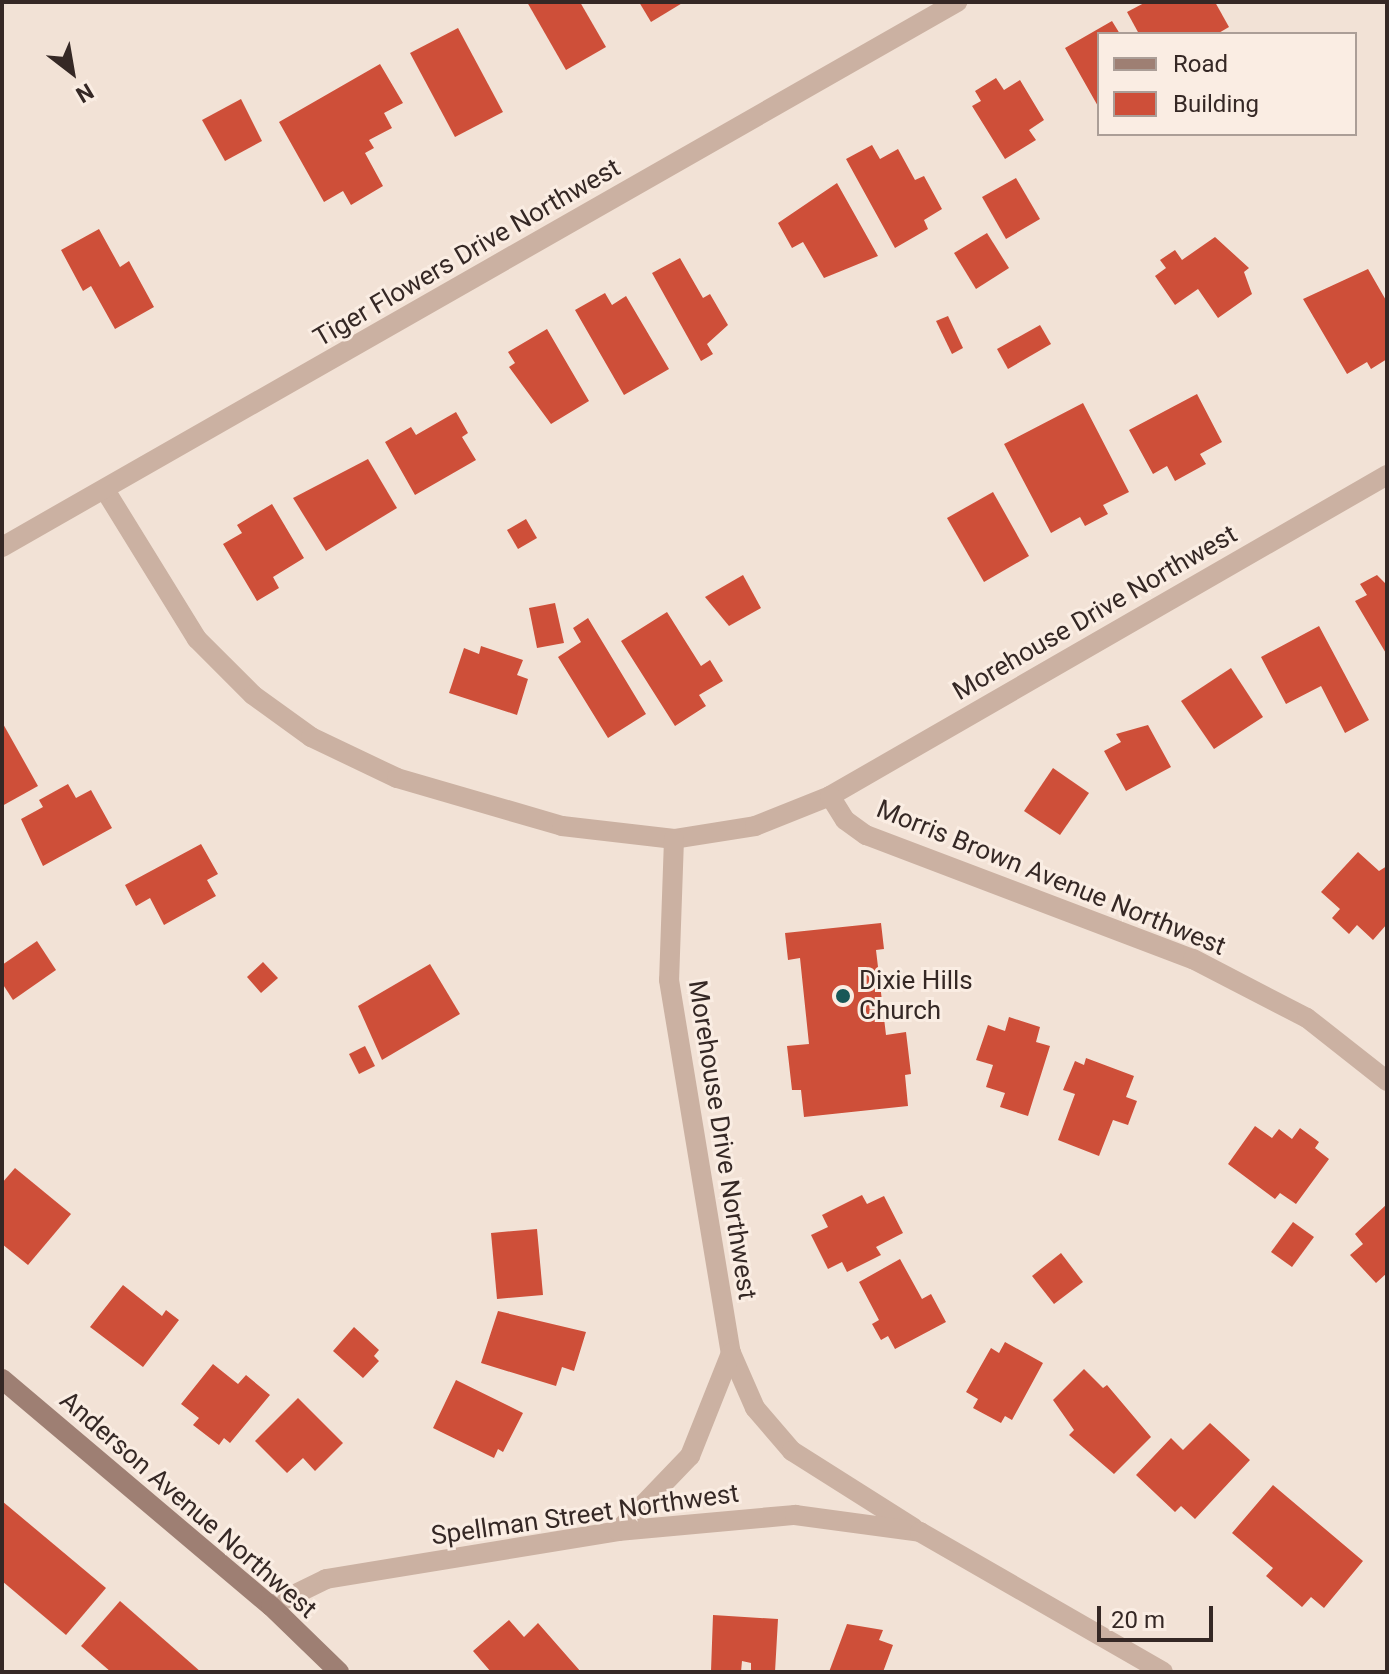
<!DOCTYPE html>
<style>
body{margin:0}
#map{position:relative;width:1389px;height:1674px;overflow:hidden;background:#f2e2d6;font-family:Roboto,sans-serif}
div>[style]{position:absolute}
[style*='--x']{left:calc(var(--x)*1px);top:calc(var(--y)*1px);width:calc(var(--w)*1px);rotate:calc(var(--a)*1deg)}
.building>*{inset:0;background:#ce4f39}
.street>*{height:20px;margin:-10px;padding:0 10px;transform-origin:10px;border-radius:10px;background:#cbb1a2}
.secondary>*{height:20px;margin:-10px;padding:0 10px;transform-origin:10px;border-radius:10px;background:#9e7f73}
.dots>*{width:22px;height:22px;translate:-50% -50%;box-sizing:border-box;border:4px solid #faede3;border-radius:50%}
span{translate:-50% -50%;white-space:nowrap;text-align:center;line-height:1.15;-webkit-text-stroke:6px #faede3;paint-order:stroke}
.street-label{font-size:26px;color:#352825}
.poi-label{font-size:26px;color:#352825}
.left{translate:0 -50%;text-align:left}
.frame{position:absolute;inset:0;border:4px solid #352825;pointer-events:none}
.legend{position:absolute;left:1097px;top:32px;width:260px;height:104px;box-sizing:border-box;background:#faede3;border:2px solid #ab9e97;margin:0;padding:10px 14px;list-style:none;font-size:24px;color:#352825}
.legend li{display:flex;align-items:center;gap:16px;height:40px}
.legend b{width:40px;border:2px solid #ab9e97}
.north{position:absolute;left:32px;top:32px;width:80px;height:80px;-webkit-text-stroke:6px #faede3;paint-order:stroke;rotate:149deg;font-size:22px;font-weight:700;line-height:32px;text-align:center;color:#352825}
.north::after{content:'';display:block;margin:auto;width:28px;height:36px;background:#352825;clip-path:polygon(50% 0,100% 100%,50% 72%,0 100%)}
.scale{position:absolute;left:1097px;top:1606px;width:116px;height:36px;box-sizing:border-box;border:4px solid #352825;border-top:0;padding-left:10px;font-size:24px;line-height:28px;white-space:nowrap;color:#352825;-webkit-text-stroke:6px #faede3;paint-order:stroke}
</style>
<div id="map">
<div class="building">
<div style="clip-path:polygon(527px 2px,580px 2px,606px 47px,566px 70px)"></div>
<div style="clip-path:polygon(639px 2px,684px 2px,651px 22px)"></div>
<div style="clip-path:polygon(1146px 2px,1215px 2px,1229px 27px,1217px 34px,1139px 34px,1127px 12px)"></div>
<div style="clip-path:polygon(1112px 21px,1120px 34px,1099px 34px,1099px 108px,1065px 48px)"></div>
<div style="clip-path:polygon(458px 28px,503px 112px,455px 137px,410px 53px)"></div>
<div style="clip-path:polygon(380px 64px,403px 103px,384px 113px,392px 128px,369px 140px,374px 148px,365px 153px,383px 186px,351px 205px,343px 191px,324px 202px,279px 122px)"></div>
<div style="clip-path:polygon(996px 78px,1004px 90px,1020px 80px,1044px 120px,1029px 130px,1036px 140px,1005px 159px,972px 106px,981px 101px,975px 91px)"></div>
<div style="clip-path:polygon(241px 99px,262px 141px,225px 161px,202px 120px)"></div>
<div style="clip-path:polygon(872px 145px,880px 159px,898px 149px,915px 180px,924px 176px,942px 209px,924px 220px,928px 229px,895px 248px,846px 159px)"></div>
<div style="clip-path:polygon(1016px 178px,1040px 219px,1006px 239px,982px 197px)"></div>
<div style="clip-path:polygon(837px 183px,878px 256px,824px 278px,803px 242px,792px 248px,778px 223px)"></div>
<div style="clip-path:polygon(99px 229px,120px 267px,129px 261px,154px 307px,115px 329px,91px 286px,83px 291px,61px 250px)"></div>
<div style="clip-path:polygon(987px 233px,1009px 268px,976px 289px,954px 253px)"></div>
<div style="clip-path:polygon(1215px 237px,1249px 268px,1244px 272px,1252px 294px,1218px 318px,1198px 289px,1175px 305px,1155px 276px,1166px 268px,1160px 260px,1175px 250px,1182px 260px)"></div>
<div style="clip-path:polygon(680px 258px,703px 298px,710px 294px,728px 325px,707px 344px,713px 354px,701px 361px,652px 273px)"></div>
<div style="clip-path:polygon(1368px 269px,1387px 302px,1387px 359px,1371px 369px,1367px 362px,1347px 374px,1303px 299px)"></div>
<div style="clip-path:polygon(605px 293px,612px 305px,626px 296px,669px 369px,624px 395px,575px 310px)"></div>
<div style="clip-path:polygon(948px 316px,963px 348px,952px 354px,936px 321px)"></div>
<div style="clip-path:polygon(1040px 325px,1051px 344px,1008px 369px,997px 349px)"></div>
<div style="clip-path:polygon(547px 329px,589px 401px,551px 424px,509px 367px,515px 363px,508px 352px)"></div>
<div style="clip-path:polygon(1197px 394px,1222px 442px,1200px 454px,1206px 464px,1175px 481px,1167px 466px,1153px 474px,1129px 430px)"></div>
<div style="clip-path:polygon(1083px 403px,1129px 492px,1103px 505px,1108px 514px,1085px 526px,1080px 517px,1051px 533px,1004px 444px)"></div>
<div style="clip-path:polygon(456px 412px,468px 433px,462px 437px,476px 460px,415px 495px,385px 442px,411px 427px,416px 435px)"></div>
<div style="clip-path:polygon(368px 459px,397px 508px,326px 551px,293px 498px)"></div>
<div style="clip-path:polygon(993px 492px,1029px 556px,984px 582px,947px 518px)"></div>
<div style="clip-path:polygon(272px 504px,304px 558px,273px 577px,279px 588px,257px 601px,223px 544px,242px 533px,237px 525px)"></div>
<div style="clip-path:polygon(526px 519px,537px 538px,518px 549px,507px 530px)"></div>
<div style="clip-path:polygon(743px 575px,761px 608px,729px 626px,705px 597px)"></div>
<div style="clip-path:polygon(1377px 575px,1387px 585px,1387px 655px,1355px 601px,1367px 595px,1360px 584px)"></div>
<div style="clip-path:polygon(555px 603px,564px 643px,537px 648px,529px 608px)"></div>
<div style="clip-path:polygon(667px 612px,701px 666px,710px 660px,723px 681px,699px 695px,706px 706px,675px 726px,621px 641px)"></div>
<div style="clip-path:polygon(588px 618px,646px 714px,608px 738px,558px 657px,581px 642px,573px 628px)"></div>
<div style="clip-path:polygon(1319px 626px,1369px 720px,1345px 733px,1321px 686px,1286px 704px,1261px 657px)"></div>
<div style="clip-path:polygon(481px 646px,523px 660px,517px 675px,528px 679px,517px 715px,449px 693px,464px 648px,479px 654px)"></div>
<div style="clip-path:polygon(1231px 668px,1263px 717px,1214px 749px,1181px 701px)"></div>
<div style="clip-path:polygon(2px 722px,38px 786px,2px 806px)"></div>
<div style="clip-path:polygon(1148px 725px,1171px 767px,1126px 791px,1104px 751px,1121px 742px,1116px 734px)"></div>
<div style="clip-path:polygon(1053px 768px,1089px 793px,1060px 835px,1024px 811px)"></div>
<div style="clip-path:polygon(68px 784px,76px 798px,91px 790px,112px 828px,43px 866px,21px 819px,43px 807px,39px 800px)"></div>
<div style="clip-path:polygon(201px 844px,218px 874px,207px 880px,216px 896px,164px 925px,150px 898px,136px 906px,125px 885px)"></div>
<div style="clip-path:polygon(1358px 852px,1379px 871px,1387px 866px,1387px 924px,1373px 940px,1357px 925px,1349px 934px,1332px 918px,1340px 909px,1321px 892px)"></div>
<div style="clip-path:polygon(881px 923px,884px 949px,876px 950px,886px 1035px,906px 1032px,911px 1074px,905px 1075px,908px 1106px,804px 1117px,801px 1090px,792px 1090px,787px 1046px,809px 1044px,800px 958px,788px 960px,785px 933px)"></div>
<div style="clip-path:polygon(37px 941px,56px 970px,13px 1000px,2px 983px,2px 965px)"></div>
<div style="clip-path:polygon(263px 962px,278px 978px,261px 993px,247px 977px)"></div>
<div style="clip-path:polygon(430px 964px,460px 1014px,382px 1060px,358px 1006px)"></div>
<div style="clip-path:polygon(1009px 1017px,1040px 1027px,1036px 1042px,1050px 1046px,1028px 1116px,1000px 1107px,1005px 1093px,986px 1087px,993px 1065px,976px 1060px,988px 1025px,1005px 1031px)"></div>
<div style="clip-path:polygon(365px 1046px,375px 1066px,359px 1074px,349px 1054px)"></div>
<div style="clip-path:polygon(1086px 1058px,1134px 1076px,1126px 1097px,1137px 1101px,1128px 1125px,1113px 1120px,1099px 1156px,1058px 1140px,1075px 1094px,1063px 1090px,1075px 1061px,1084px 1065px)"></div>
<div style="clip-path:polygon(1255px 1126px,1272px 1138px,1279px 1129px,1292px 1139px,1300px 1128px,1319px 1142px,1315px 1148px,1329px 1159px,1296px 1204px,1280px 1193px,1275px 1199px,1228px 1164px)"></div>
<div style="clip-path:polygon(15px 1168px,71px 1214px,28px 1265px,2px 1244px,2px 1183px)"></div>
<div style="clip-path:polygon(862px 1195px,867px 1204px,884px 1196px,903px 1233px,876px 1247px,881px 1255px,847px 1272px,842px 1262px,828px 1269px,811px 1235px,828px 1227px,822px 1215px)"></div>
<div style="clip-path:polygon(1387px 1204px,1387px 1273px,1376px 1283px,1350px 1255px,1363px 1244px,1355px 1234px)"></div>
<div style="clip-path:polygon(1293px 1222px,1314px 1237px,1292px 1267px,1271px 1252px)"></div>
<div style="clip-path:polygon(537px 1229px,543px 1295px,497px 1299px,491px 1233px)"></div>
<div style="clip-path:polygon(1061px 1253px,1083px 1282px,1054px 1304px,1032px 1276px)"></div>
<div style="clip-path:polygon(900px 1259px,922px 1299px,931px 1294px,946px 1322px,895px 1349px,888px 1336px,881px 1340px,872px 1324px,879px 1320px,859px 1282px)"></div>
<div style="clip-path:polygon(123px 1285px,162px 1316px,166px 1310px,179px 1320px,143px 1367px,90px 1327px)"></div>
<div style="clip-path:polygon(498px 1311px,586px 1332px,574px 1371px,562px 1367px,556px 1386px,481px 1363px)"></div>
<div style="clip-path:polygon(354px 1327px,379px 1350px,374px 1356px,379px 1361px,363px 1378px,333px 1351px)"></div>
<div style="clip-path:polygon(1005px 1342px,1043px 1363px,1012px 1420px,1005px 1416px,1001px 1423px,973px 1408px,978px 1399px,966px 1392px,991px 1348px,999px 1353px)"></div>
<div style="clip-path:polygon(213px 1364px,238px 1384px,246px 1375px,270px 1395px,230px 1443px,224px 1438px,219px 1445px,193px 1425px,199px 1418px,181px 1404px)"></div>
<div style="clip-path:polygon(1084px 1369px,1103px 1388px,1107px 1385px,1151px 1437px,1114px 1474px,1069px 1435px,1074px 1430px,1053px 1400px)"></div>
<div style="clip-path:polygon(456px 1380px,523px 1413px,503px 1452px,498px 1449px,494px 1458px,433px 1428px)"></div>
<div style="clip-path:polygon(298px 1398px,343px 1443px,315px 1471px,303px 1458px,287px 1473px,255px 1441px)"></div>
<div style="clip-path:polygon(1210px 1423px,1250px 1460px,1195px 1519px,1181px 1506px,1175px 1512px,1136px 1475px,1171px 1438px,1183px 1450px)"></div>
<div style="clip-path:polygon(1273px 1485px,1363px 1561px,1324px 1608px,1311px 1597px,1302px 1607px,1266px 1576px,1273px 1568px,1232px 1533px)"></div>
<div style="clip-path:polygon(2px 1501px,106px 1588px,66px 1635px,2px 1581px)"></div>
<div style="clip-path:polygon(120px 1601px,201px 1672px,111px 1672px,81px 1646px)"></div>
<div style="clip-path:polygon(713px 1615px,778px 1619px,775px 1672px,751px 1671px,751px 1663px,742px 1661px,741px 1672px,711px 1671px)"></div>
<div style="clip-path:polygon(509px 1620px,524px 1637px,538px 1623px,581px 1672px,491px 1672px,473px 1651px)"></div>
<div style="clip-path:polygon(847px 1624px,883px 1630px,879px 1640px,893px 1645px,883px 1672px,829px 1672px)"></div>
</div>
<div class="street">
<div style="--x:105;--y:490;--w:175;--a:58.3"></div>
<div style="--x:197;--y:639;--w:79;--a:45"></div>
<div style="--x:253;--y:695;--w:72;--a:35.9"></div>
<div style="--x:311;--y:737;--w:95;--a:25.5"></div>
<div style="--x:397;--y:778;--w:172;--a:16.2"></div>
<div style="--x:562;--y:826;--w:113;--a:6.6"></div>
<div style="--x:674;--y:839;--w:82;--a:-9.1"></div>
<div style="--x:755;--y:826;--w:81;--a:-21.8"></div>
<div style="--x:830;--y:796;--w:643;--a:-29.95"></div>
<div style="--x:2;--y:547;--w:1100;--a:-29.71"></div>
<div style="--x:830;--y:796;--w:28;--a:58"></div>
<div style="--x:845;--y:820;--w:26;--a:36"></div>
<div style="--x:866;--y:835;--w:350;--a:20.8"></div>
<div style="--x:1193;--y:959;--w:128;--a:27.4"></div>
<div style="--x:1307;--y:1018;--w:102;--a:38.2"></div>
<div style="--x:674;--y:839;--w:141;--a:92"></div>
<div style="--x:669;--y:980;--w:378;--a:80.6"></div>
<div style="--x:731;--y:1353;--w:60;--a:66.4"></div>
<div style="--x:755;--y:1408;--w:57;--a:49.3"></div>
<div style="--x:792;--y:1451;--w:144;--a:32.3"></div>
<div style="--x:618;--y:1531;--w:104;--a:-46.2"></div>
<div style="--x:690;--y:1456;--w:111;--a:-68.3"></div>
<div style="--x:271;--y:1606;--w:61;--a:-26.1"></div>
<div style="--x:326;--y:1579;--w:296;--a:-9.3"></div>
<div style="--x:618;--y:1531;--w:178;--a:-5.2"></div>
<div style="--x:795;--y:1515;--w:126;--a:7.7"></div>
<div style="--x:920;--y:1532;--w:280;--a:29.9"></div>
</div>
<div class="secondary">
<div style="--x:2;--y:1379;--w:352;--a:40.2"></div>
<div style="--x:271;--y:1606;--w:95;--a:44.1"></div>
</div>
<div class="dots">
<div style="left:843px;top:996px;background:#185857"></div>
</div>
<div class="street-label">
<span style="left:467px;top:253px;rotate:-30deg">Tiger Flowers Drive Northwest</span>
<span style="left:1095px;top:613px;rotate:-30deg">Morehouse Drive Northwest</span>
<span style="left:1051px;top:878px;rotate:22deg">Morris Brown Avenue Northwest</span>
<span style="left:722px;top:1140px;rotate:81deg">Morehouse Drive Northwest</span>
<span style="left:188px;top:1505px;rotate:41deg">Anderson Avenue Northwest</span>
<span style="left:585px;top:1515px;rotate:-8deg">Spellman Street Northwest</span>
</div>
<div class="poi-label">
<span class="left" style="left:859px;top:996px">Dixie Hills<br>Church</span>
</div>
<div class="frame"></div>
<ul class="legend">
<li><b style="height:10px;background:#9e7f73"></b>Road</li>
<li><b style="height:22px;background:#ce4f39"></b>Building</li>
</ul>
<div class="north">N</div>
<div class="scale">20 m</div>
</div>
